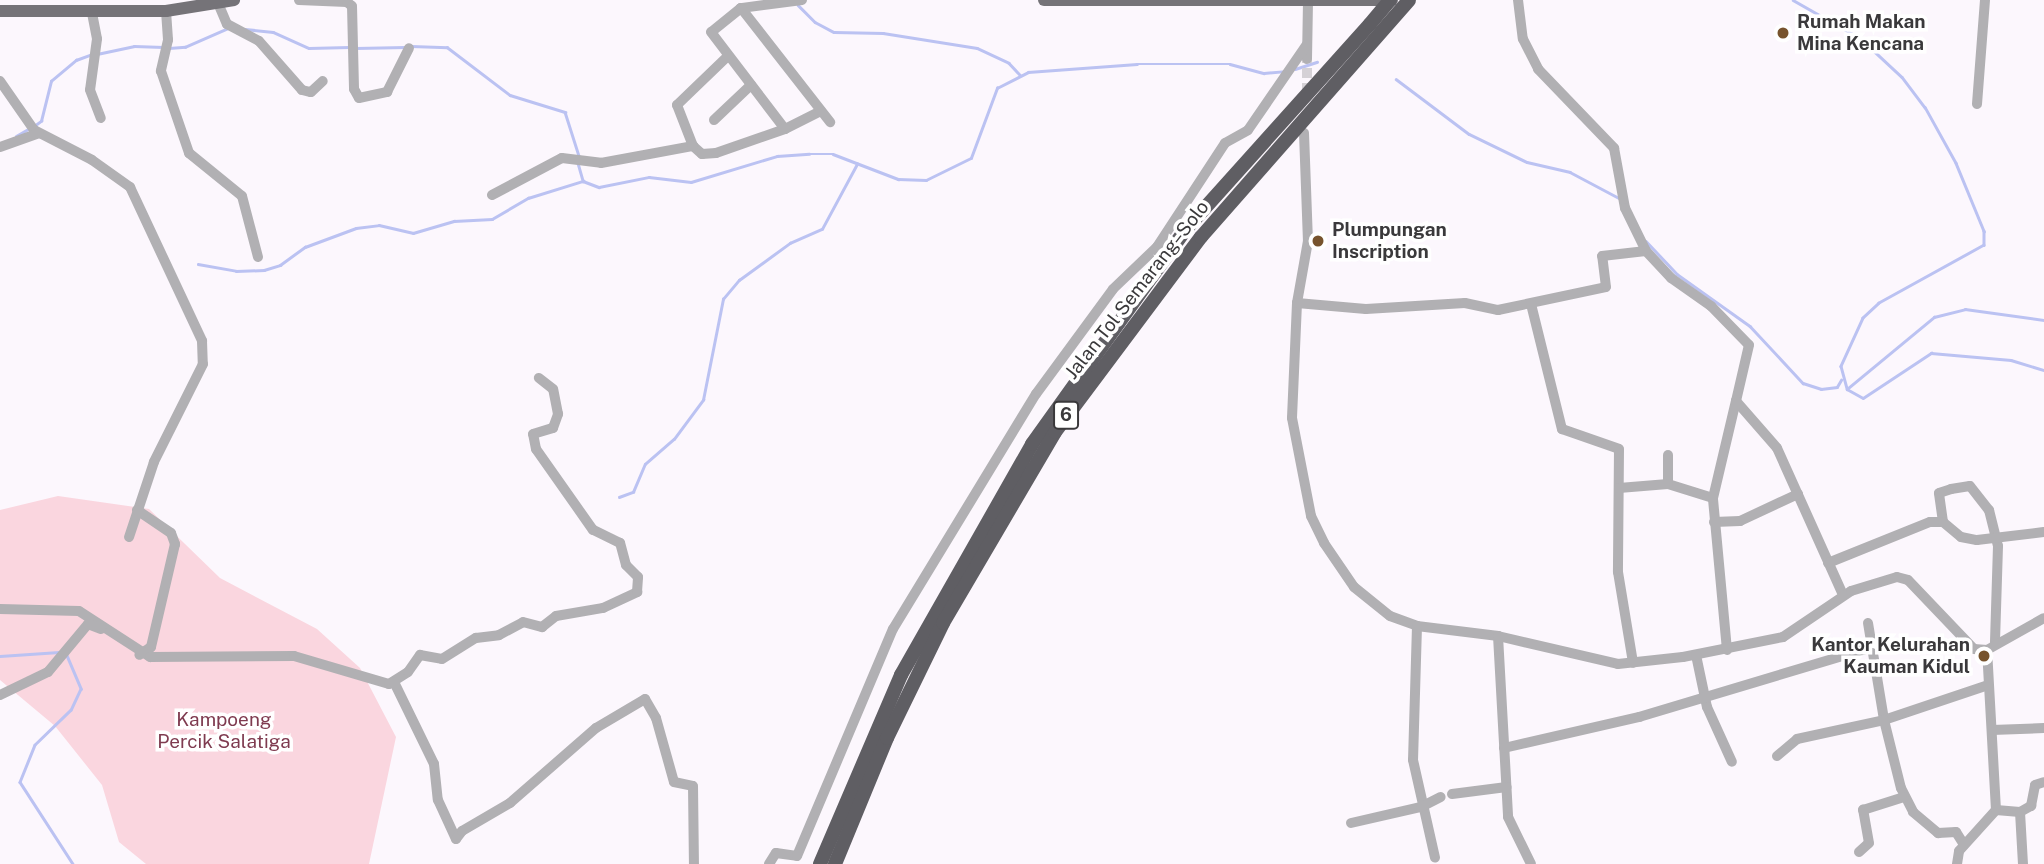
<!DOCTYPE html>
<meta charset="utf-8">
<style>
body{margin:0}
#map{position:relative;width:2044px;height:864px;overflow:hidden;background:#fcf7fd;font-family:"Public Sans",sans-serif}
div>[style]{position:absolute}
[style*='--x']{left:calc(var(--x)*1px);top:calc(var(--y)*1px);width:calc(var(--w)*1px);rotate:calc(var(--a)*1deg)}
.green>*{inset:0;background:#fad6df}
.stream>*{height:2.5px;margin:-1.25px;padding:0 1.25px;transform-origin:1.25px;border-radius:1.25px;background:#bbc2f2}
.minor-tunnel>*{height:10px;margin-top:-5px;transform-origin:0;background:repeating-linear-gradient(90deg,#d5d1d6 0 10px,transparent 0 15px)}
.minor>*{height:10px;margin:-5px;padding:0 5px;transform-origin:5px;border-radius:5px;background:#b1b0b3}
.major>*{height:12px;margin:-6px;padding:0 6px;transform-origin:6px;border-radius:6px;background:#757378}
.highway>*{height:14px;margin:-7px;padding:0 7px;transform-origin:7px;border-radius:7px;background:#5f5e63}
.highway-bridge>*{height:14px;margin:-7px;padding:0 7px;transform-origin:7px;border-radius:7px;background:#5f5e63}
.dots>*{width:19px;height:19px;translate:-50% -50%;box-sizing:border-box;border:4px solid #fff;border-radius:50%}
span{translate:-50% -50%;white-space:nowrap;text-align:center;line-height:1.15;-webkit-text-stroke:7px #fff;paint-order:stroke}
.shield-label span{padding:2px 5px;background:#fff;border:2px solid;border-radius:5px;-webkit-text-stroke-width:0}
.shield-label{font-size:18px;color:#3a393b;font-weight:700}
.poi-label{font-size:19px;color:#3a393b;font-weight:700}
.left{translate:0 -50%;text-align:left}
.right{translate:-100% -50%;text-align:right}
.street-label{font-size:19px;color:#3a393b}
.park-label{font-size:19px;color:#7f3b50}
</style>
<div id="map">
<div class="green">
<div style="clip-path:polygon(58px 496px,149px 509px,220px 578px,317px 629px,360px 668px,396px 737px,369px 864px,146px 864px,119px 842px,102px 785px,55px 726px,0 680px,0 510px)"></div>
</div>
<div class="stream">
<div style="--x:1793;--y:0;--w:77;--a:29.6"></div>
<div style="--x:1860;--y:38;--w:57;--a:42.9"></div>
<div style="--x:1902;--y:77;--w:38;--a:53"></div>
<div style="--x:1925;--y:107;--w:64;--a:61"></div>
<div style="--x:1956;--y:163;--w:74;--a:67.6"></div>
<div style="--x:1984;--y:231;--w:14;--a:90"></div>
<div style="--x:1984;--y:245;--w:120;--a:151.1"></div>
<div style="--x:1879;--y:303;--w:22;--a:137"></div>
<div style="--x:1863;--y:318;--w:53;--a:114.6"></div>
<div style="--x:1841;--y:366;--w:24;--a:75"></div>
<div style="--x:1847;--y:389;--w:18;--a:29"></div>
<div style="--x:1863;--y:398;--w:82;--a:-33.5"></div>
<div style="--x:1931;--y:353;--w:80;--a:5"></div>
<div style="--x:2011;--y:360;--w:34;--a:17"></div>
<div style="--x:798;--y:5;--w:24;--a:45"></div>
<div style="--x:815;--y:22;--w:21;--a:28"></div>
<div style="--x:834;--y:32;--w:49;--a:1.2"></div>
<div style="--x:883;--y:33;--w:95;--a:9.1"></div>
<div style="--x:977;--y:48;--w:35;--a:25"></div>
<div style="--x:1009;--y:63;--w:16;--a:47"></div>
<div style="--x:245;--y:29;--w:28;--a:6"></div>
<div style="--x:273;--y:32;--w:39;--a:24"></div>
<div style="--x:309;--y:48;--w:40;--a:-1.4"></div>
<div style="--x:411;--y:46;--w:36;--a:2"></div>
<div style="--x:447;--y:47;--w:79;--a:37.3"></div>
<div style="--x:510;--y:95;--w:58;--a:17.2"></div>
<div style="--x:565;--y:112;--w:46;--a:72.3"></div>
<div style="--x:169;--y:48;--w:16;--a:-4"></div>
<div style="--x:185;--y:47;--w:47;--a:-23.8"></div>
<div style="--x:356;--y:48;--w:49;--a:-1.2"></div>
<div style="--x:97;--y:54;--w:38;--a:-12"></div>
<div style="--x:134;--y:46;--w:29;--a:2"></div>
<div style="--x:1295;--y:69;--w:23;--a:-18"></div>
<div style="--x:1396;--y:79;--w:91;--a:37"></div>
<div style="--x:1469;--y:134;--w:64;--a:25.8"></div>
<div style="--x:1527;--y:162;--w:44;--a:13.1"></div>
<div style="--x:1570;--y:172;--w:55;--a:28"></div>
<div style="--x:34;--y:126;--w:9;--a:-36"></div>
<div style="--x:41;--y:121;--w:41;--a:-76"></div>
<div style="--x:51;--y:81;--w:33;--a:-40"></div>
<div style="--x:76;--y:60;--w:15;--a:-20"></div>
<div style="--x:16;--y:136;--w:14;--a:-30"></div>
<div style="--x:578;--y:163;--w:19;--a:74"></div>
<div style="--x:583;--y:181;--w:17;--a:21"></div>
<div style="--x:599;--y:187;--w:51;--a:-11.3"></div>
<div style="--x:649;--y:177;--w:42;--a:6.8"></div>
<div style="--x:691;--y:182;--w:90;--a:-16.8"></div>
<div style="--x:777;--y:156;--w:32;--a:-4"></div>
<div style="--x:809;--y:154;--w:24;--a:0"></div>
<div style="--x:833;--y:154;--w:70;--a:21"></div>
<div style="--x:898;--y:179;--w:28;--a:2"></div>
<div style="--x:926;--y:180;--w:50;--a:-26.1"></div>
<div style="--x:971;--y:158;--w:75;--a:-69.6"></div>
<div style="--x:997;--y:88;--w:35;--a:-27"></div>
<div style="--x:1028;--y:72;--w:109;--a:-4.2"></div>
<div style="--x:1137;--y:64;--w:93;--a:0"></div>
<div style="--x:1230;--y:64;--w:35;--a:15"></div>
<div style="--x:1264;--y:73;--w:21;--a:-5"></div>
<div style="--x:1646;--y:241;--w:45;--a:46.8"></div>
<div style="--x:1677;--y:274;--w:90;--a:35.5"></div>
<div style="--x:1750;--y:326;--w:78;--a:47.1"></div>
<div style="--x:1803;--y:383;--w:19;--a:18"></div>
<div style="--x:1821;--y:389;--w:16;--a:-7"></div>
<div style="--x:1837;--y:387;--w:8;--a:-60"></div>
<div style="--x:198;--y:264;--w:39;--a:10"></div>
<div style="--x:236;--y:271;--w:28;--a:-2"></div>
<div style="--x:264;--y:270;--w:17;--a:-17"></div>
<div style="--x:280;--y:265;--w:31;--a:-36"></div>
<div style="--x:305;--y:247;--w:54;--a:-20.4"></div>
<div style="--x:356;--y:228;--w:23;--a:-7"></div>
<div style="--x:379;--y:225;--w:35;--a:13"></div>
<div style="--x:413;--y:233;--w:43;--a:-16.3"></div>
<div style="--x:454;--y:221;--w:38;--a:-3"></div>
<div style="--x:492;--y:219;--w:42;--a:-30.3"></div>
<div style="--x:528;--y:198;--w:58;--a:-17.2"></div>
<div style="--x:1847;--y:389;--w:113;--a:-39.6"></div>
<div style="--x:1934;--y:317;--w:32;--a:-14"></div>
<div style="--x:1965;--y:309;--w:80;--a:7.9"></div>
<div style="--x:619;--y:497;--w:15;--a:-20"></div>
<div style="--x:633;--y:492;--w:30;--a:-67"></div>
<div style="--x:645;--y:464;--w:38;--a:-41"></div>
<div style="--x:674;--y:439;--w:49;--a:-53.4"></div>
<div style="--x:703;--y:400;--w:103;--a:-78.8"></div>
<div style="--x:723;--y:299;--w:25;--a:-50"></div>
<div style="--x:739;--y:280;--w:63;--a:-36"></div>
<div style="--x:790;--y:243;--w:35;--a:-24"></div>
<div style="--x:822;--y:229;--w:74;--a:-61.7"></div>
<div style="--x:66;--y:653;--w:39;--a:67"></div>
<div style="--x:81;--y:689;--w:23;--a:115"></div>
<div style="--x:71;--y:710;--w:50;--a:135.8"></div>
<div style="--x:35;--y:745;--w:40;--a:112"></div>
<div style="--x:20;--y:782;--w:98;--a:57.1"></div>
<div style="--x:0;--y:656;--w:59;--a:-3.9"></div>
</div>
<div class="minor-tunnel">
<div style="--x:1307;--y:93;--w:34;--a:-90"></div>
</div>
<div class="minor">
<div style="--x:299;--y:0;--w:48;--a:2.4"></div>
<div style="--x:347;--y:2;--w:6;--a:39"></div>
<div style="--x:352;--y:6;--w:83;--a:88.6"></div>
<div style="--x:354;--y:89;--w:10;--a:61"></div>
<div style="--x:359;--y:98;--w:29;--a:-12"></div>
<div style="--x:387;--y:92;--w:49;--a:-63.4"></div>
<div style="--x:802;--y:0;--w:62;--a:172.5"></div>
<div style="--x:741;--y:8;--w:38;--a:141"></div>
<div style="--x:711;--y:32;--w:122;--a:52.7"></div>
<div style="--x:785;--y:129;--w:40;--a:-26.6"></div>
<div style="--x:1518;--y:0;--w:39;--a:83"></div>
<div style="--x:1523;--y:39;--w:34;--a:63"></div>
<div style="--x:1538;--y:69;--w:110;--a:46.1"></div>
<div style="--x:1614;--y:148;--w:61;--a:79.6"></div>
<div style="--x:1625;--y:208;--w:48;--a:64"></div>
<div style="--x:1646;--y:251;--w:37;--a:47"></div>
<div style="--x:1671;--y:278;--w:49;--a:35"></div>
<div style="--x:1711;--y:306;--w:54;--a:45.7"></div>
<div style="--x:1749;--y:345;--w:57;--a:103.1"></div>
<div style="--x:1736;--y:401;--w:62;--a:48.9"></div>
<div style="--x:1777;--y:448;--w:161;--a:65.8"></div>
<div style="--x:218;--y:3;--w:23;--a:67"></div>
<div style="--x:227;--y:24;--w:36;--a:28"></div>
<div style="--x:259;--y:41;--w:65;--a:48.7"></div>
<div style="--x:302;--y:90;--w:9;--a:13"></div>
<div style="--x:311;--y:92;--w:16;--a:-43"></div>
<div style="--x:741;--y:8;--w:145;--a:52"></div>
<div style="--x:166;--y:11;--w:29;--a:86"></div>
<div style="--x:168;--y:40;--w:32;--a:103"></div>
<div style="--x:161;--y:71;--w:87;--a:71.1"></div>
<div style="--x:189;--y:153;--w:68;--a:39.1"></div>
<div style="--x:242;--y:196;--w:63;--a:75.3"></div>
<div style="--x:92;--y:13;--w:26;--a:79"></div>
<div style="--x:97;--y:39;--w:51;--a:97.8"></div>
<div style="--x:90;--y:90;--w:30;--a:69"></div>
<div style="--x:1307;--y:59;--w:56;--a:-89"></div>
<div style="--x:0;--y:81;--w:60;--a:55.2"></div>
<div style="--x:34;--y:130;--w:65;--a:27.3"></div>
<div style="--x:92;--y:160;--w:47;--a:35.4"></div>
<div style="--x:130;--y:187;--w:170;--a:64.9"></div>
<div style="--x:202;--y:341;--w:23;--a:88"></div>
<div style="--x:203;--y:364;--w:110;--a:116.6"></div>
<div style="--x:154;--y:462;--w:79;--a:108.4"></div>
<div style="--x:1977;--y:104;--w:104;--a:-85.6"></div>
<div style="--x:714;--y:120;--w:51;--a:-43.4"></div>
<div style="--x:1304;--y:133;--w:108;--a:87.9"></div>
<div style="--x:1308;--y:241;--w:63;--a:100.1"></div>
<div style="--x:1297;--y:303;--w:115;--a:92.5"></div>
<div style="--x:1292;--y:418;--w:100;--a:79"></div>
<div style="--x:1311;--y:516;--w:30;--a:64"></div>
<div style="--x:1324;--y:543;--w:53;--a:55.7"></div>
<div style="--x:1354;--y:587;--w:46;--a:38.9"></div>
<div style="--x:1390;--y:616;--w:29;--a:20"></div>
<div style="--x:1417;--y:626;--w:82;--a:7"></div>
<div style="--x:1498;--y:636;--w:181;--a:86.8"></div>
<div style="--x:1508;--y:817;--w:52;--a:63.9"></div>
<div style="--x:693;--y:146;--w:12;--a:42"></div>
<div style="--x:702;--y:154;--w:14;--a:-4"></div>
<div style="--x:716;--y:153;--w:73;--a:-19.2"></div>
<div style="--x:0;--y:147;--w:41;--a:-19.7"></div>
<div style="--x:492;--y:195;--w:79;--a:-27.9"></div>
<div style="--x:562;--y:158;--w:39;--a:7"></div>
<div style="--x:601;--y:163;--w:94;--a:-10.5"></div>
<div style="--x:693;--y:146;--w:44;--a:-111.3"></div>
<div style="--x:677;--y:105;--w:71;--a:-43.9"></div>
<div style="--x:1297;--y:303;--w:69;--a:5"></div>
<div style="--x:1366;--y:309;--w:99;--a:-3.5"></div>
<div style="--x:1465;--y:303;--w:34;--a:12"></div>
<div style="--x:1498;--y:310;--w:110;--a:-12"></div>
<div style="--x:1606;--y:287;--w:31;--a:-97"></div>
<div style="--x:1602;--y:256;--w:44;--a:-6.5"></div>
<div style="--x:1531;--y:304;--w:129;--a:76.1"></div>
<div style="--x:1562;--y:429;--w:60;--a:19.3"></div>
<div style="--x:1619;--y:449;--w:123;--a:90.5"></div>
<div style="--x:1618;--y:572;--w:92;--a:80.6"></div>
<div style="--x:1668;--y:455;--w:29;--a:90"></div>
<div style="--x:1668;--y:484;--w:47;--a:17.3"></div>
<div style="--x:1619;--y:488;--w:49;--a:-4.7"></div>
<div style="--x:137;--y:510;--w:41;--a:34.1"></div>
<div style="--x:171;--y:533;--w:12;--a:70"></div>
<div style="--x:175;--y:544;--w:106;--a:103.1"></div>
<div style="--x:151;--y:647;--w:14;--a:146"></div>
<div style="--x:1714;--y:522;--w:26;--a:-2"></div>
<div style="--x:1740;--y:521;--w:64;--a:-25"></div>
<div style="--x:1943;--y:522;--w:29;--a:-98"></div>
<div style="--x:1939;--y:493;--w:13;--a:-18"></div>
<div style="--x:1951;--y:489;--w:19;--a:-9"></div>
<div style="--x:1970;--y:486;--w:31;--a:52"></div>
<div style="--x:1989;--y:510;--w:37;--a:76"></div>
<div style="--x:1998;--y:546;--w:98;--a:91.8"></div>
<div style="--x:1828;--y:563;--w:110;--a:-21.9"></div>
<div style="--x:1930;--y:522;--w:13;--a:0"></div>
<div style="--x:1943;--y:522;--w:23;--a:40"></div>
<div style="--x:1961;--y:537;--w:16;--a:11"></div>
<div style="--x:1977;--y:540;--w:67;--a:-6.8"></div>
<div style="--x:0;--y:609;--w:79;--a:1.5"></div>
<div style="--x:79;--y:611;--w:85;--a:32.9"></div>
<div style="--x:150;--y:657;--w:144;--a:-0.4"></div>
<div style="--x:294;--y:656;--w:99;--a:16.4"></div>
<div style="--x:389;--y:684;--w:22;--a:-32"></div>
<div style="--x:408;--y:672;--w:21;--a:-55"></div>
<div style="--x:420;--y:655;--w:22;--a:10"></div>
<div style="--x:442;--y:659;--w:40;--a:-32"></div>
<div style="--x:476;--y:638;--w:23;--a:-7"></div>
<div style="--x:499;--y:635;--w:27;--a:-28"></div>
<div style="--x:523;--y:622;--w:20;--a:15"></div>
<div style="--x:542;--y:627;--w:18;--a:-38"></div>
<div style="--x:556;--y:616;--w:48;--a:-9.7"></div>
<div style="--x:603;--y:608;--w:38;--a:-25"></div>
<div style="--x:637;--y:592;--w:15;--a:-86"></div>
<div style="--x:638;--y:577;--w:17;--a:-135"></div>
<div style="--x:626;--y:565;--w:23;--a:-105"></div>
<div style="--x:620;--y:543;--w:30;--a:-154"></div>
<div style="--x:593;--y:530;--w:99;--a:-125.1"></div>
<div style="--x:536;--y:449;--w:15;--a:-101"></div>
<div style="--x:533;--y:434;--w:21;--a:-17"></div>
<div style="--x:553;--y:428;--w:15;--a:-70"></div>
<div style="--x:558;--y:414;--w:25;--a:-101"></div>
<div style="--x:553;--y:389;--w:18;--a:-142"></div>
<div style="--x:1868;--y:623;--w:98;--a:80.6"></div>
<div style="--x:1884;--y:720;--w:110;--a:-18.6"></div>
<div style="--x:1417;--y:626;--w:134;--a:91.7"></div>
<div style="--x:1413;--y:760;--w:100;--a:77.3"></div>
<div style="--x:1498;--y:636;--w:123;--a:13.1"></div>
<div style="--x:1618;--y:664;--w:65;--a:-6.1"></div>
<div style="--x:1683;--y:657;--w:102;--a:-11.3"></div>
<div style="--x:1783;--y:637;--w:82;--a:-34.1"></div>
<div style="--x:1851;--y:591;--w:48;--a:-16.9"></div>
<div style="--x:1897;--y:577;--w:11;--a:15"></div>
<div style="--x:1908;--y:580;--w:95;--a:46.3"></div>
<div style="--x:1974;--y:649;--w:13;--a:4"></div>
<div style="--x:1727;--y:650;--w:153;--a:-95.3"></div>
<div style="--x:1713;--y:498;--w:100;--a:-76.7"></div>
<div style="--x:1696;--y:655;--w:53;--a:78.1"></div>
<div style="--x:1707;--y:707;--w:60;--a:65.6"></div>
<div style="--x:394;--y:682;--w:91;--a:64"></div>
<div style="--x:434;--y:764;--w:36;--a:84"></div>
<div style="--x:438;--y:800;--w:43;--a:65.2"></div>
<div style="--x:456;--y:839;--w:10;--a:-53"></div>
<div style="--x:462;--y:831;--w:56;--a:-30.3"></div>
<div style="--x:510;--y:803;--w:114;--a:-41.1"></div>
<div style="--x:596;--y:728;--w:57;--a:-30.6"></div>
<div style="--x:645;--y:699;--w:22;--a:60"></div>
<div style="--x:656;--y:718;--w:66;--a:74.3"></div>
<div style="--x:674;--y:782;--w:19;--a:12"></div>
<div style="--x:693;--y:786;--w:78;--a:89.3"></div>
<div style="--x:0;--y:695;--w:53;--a:-25.6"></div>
<div style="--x:48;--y:672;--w:62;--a:-50.2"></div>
<div style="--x:88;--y:624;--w:14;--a:21"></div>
<div style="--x:1992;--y:730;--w:52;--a:-2.2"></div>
<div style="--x:1504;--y:748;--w:139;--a:-12.9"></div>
<div style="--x:1639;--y:717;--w:243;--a:-16.7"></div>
<div style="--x:1777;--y:756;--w:26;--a:-40"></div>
<div style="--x:1797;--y:739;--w:89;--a:-12.3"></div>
<div style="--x:1884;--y:720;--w:70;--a:76"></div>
<div style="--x:1901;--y:788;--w:27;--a:63"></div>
<div style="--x:1913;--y:812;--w:33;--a:40"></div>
<div style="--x:1938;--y:833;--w:18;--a:-3"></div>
<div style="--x:1956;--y:832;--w:15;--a:58"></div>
<div style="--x:1452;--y:794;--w:55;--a:-7.3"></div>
<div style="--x:1996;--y:810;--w:24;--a:5"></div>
<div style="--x:2020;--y:812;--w:52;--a:86.7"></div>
<div style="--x:2020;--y:812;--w:13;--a:-29"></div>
<div style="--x:2031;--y:806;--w:21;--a:-79"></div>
<div style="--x:2035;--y:785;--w:9;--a:-18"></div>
<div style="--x:1351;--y:823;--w:72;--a:-12.9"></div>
<div style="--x:1421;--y:807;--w:22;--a:-27"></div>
<div style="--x:1859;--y:852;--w:13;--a:-42"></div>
<div style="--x:1869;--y:843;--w:34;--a:-100"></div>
<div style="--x:1863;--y:810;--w:43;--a:-17.6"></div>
<div style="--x:769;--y:864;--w:13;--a:-58"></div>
<div style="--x:776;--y:853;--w:21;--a:8"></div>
<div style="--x:797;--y:856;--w:246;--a:-67.1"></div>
<div style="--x:893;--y:629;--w:275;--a:-58.7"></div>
<div style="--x:1036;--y:394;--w:130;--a:-53.7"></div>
<div style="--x:1113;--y:289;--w:61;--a:-43.7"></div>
<div style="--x:1157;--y:247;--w:124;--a:-56.8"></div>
<div style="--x:1225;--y:143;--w:26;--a:-29"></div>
<div style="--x:1248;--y:130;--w:104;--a:-55.5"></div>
<div style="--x:1957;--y:864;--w:13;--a:-81"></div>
<div style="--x:1959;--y:851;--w:55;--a:-47.9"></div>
<div style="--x:1996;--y:810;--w:160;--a:-93.2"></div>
<div style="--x:1987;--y:650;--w:65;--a:-29.3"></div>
</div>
<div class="major">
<div style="--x:1044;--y:0;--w:348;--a:0"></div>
<div style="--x:0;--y:11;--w:166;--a:0"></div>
<div style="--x:166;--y:11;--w:69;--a:-9.2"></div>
</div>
<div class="highway">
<div style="--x:820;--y:864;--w:206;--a:-66.8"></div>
<div style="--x:901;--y:675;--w:266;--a:-60.4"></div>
<div style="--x:1032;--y:444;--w:264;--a:-54.4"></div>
<div style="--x:1186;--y:229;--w:275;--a:-48.1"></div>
<div style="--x:835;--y:864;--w:136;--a:-67.6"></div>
<div style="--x:887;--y:738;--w:128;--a:-64"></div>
<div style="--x:943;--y:623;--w:221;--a:-59.6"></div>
<div style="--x:1055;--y:432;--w:244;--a:-53.2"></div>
<div style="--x:1201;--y:237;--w:315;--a:-48.7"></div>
</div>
<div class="highway-bridge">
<div style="--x:1370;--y:24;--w:31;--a:-50"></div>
</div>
<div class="dots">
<div style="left:1783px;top:33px;background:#77532d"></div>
<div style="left:1318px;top:241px;background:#77532d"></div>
<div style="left:1984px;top:656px;background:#77532d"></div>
</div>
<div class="shield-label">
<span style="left:1066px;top:415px">6</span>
</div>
<div class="poi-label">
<span class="left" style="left:1797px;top:33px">Rumah Makan<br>Mina Kencana</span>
<span class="left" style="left:1332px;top:241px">Plumpungan<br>Inscription</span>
<span class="right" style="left:1970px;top:656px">Kantor Kelurahan<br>Kauman Kidul</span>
</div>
<div class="street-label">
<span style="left:1137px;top:290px;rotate:-52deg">Jalan Tol Semarang–Solo</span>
</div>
<div class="park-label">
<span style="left:224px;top:731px">Kampoeng<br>Percik Salatiga</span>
</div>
</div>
